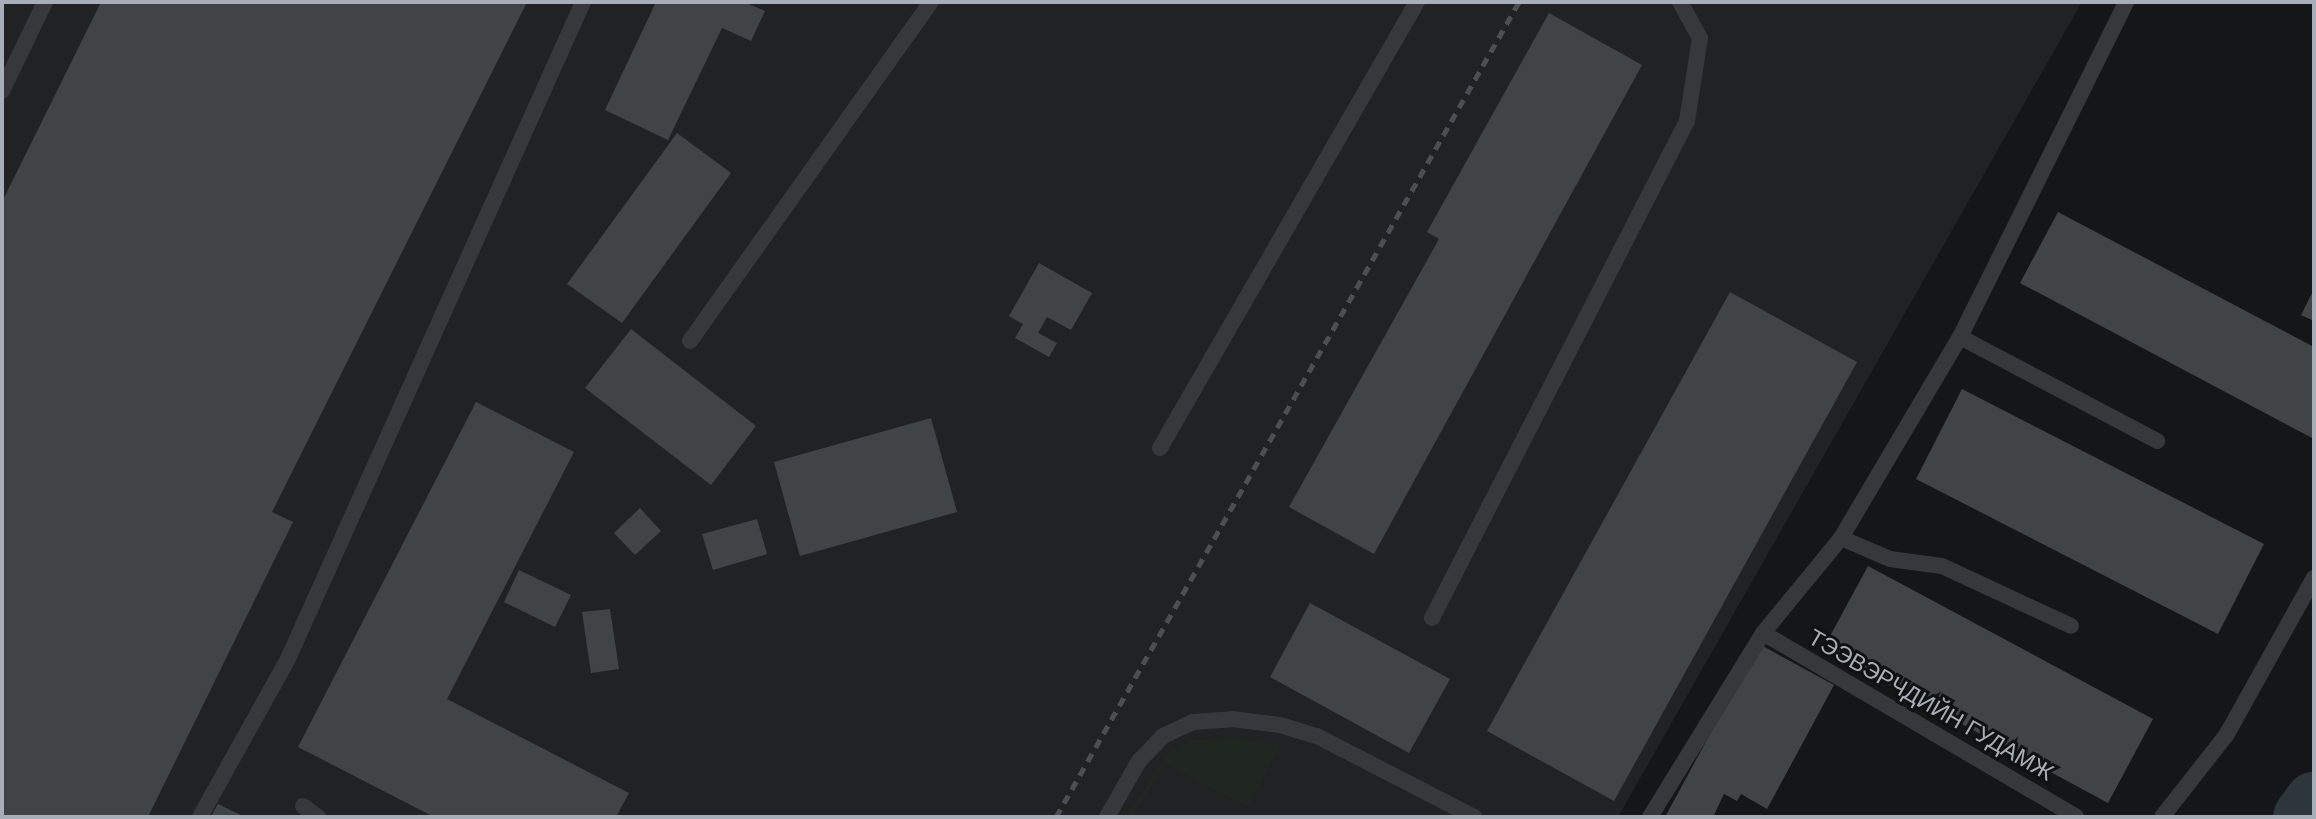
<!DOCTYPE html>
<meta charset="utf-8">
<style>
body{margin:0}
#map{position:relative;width:2316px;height:819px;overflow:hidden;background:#151617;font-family:Helvetica,sans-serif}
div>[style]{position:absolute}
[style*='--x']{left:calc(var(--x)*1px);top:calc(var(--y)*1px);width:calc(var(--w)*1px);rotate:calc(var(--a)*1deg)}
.built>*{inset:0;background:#212224}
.green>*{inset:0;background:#1f2720}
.river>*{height:61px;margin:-30.5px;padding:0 30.5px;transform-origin:30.5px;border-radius:30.5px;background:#2c363b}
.building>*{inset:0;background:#414447}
.service>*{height:16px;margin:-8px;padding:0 8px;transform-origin:8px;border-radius:8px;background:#36383c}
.rail>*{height:5px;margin-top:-2.5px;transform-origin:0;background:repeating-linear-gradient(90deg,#4b4e53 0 9px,transparent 0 16px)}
span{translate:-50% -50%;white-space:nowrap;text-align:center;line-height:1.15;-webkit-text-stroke:6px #101112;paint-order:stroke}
.street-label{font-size:23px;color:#a7aeb7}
.frame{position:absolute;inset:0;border:4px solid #a7aeb7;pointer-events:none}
</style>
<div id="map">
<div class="built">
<div style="clip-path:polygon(2px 2px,2082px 2px,1618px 817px,2px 817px)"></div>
</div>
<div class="green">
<div style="clip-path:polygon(1235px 738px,1280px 745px,1248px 807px,1165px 764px,1132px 817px,1126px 817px,1168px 753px,1192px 740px)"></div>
</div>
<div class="river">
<div style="--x:2303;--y:817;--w:19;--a:-54"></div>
</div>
<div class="building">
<div style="clip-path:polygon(101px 2px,527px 2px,272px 512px,293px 522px,148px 817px,2px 817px,2px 202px)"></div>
<div style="clip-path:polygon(656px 2px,744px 2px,765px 11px,751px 41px,722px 28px,668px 140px,605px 110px)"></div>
<div style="clip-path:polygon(1549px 13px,1642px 65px,1374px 554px,1289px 507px,1439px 239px,1427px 232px)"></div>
<div style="clip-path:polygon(677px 133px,731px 173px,622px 323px,567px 284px)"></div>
<div style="clip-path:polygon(2058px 212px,2314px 347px,2314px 439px,2020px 283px)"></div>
<div style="clip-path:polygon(1039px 263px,1092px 293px,1071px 330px,1047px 317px,1038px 333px,1057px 343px,1049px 357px,1015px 338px,1023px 324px,1009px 316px)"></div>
<div style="clip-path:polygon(2314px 289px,2314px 321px,2301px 315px)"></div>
<div style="clip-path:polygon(1730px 292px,1857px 362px,1614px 801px,1487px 731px)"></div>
<div style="clip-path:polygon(631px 329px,756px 426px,711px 485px,585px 388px)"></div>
<div style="clip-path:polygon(1962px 389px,2264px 544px,2218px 634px,1916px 479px)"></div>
<div style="clip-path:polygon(476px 402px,574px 452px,447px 699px,629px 793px,616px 817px,434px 817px,298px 747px)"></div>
<div style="clip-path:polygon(931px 418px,957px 512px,800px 556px,774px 462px)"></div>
<div style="clip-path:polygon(640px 508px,661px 531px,635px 555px,614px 533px)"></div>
<div style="clip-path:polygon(757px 519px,767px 554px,713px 570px,702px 534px)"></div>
<div style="clip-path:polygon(1868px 566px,2153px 719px,2108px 803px,1823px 649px)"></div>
<div style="clip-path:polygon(519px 570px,571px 595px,555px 627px,504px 602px)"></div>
<div style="clip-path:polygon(1310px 603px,1450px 679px,1409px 753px,1270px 677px)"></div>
<div style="clip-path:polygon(610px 609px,619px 669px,591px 673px,582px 612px)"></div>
<div style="clip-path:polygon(1759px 644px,1834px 685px,1767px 809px,1741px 794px,1737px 801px,1724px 794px,1714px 815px,1719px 817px,1665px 817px)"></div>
<div style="clip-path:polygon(218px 804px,245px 817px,211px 817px)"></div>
</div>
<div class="service">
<div style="--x:2;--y:91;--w:99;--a:-64.2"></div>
<div style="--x:1960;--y:337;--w:223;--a:27.8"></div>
<div style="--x:690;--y:341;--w:416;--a:-54.6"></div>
<div style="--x:1160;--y:448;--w:515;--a:-60.05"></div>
<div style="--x:1841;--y:538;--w:53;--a:23.2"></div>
<div style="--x:1890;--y:559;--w:52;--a:7.7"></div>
<div style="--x:1942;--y:566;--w:142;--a:24.9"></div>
<div style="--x:1432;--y:618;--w:559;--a:-62.84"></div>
<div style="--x:1687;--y:121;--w:84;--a:-81.1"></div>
<div style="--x:1700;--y:38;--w:41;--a:-119.1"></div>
<div style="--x:1763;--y:633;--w:363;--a:30.4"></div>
<div style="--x:303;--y:806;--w:19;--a:36"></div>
<div style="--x:200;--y:817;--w:179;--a:-60.9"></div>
<div style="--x:287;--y:661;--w:722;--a:-65.81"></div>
<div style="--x:1107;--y:817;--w:64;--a:-60.3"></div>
<div style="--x:1139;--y:761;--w:35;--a:-46"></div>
<div style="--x:1163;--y:736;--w:33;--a:-25"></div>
<div style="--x:1193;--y:722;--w:39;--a:-4"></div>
<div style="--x:1232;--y:719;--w:48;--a:7.1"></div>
<div style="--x:1280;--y:725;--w:39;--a:17"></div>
<div style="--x:1317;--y:736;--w:177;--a:27.3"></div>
<div style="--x:1650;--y:817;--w:216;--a:-58.4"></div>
<div style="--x:1763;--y:633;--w:123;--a:-50.6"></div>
<div style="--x:1841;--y:538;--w:234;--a:-59.4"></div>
<div style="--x:1960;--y:337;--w:374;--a:-63.6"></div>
<div style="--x:2162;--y:817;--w:105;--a:-51.9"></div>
<div style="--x:2227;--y:734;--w:179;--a:-60.9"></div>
</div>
<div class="rail">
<div style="--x:1056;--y:817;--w:937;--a:-60.4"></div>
</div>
<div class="street-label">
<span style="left:1931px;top:705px;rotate:30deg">ТЭЭВЭРЧДИЙН ГУДАМЖ</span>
</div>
<div class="frame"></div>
</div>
